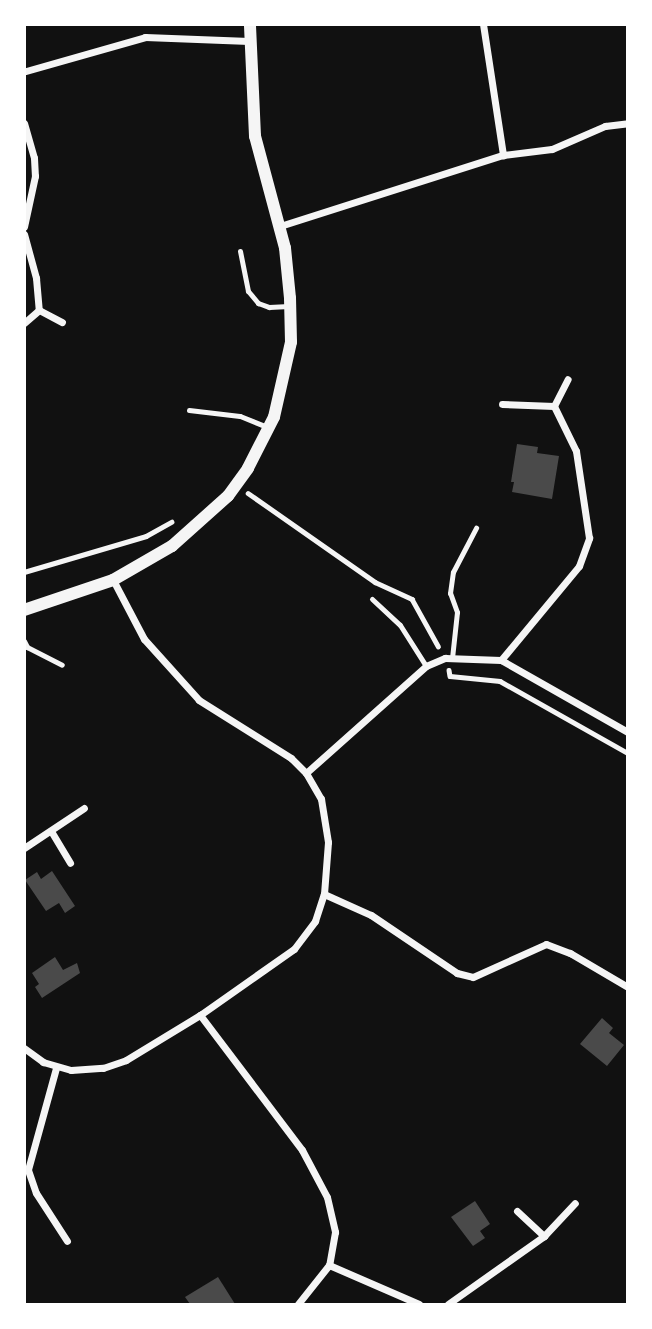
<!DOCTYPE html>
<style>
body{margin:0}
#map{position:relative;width:652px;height:1329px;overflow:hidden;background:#111;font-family:Montserrat,sans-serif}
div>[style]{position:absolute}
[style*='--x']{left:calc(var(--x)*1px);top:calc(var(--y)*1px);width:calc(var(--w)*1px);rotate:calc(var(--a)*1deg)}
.building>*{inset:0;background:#4a4a4a}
.path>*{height:4.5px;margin:-2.25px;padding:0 2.25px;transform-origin:2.25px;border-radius:2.25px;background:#f5f5f5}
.service>*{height:5px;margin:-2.5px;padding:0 2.5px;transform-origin:2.5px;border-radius:2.5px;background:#f5f5f5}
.minor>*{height:7px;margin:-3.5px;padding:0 3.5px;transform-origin:3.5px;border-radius:3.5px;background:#f5f5f5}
.tertiary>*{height:12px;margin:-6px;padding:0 6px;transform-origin:6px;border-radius:6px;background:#f5f5f5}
span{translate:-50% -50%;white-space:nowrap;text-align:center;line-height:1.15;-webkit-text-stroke:5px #fff;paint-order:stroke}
.frame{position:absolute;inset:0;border:26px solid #fff;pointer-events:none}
</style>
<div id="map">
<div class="building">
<div style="clip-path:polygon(517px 444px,538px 447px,537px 453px,559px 456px,552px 499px,512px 492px,514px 482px,511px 482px)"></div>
<div style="clip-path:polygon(52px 871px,75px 906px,65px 913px,59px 903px,46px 911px,25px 880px,37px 872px,41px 879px)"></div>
<div style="clip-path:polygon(55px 957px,63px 970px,77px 963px,80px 973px,42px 998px,35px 987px,39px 984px,32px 973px)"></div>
<div style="clip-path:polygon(602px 1018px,613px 1028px,609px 1033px,624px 1045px,607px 1066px,580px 1044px)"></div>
<div style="clip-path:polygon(475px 1201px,490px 1224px,480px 1231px,485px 1238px,473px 1246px,451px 1217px)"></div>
<div style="clip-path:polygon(218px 1277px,235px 1304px,190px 1304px,185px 1297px)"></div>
</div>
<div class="path">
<div style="--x:248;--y:493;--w:155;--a:35"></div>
<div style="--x:375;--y:582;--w:41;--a:24.7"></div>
<div style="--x:412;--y:599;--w:54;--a:61"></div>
<div style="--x:24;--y:572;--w:127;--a:-16.4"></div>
<div style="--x:146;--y:536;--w:29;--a:-29"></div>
<div style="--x:449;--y:670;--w:6;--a:81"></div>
<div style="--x:450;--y:676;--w:50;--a:5.7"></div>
<div style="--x:500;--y:681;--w:147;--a:29.4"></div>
</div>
<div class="service">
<div style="--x:240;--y:251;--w:41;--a:78.7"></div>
<div style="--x:248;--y:291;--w:16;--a:50"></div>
<div style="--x:258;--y:303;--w:12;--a:20"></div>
<div style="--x:269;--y:307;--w:20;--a:-3"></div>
<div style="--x:189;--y:410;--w:51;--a:6.7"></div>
<div style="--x:240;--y:416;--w:29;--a:22"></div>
<div style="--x:372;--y:599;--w:38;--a:43"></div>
<div style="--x:400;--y:625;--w:49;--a:57.6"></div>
<div style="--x:24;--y:641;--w:7;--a:63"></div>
<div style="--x:27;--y:647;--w:39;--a:27"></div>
<div style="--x:452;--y:658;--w:46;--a:-83.8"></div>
<div style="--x:457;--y:612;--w:20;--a:-110"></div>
<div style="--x:450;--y:593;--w:21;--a:-82"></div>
<div style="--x:453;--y:572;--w:50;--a:-62.4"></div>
</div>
<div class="minor">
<div style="--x:483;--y:24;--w:133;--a:81.3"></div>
<div style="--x:26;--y:71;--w:124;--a:-15.9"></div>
<div style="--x:145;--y:37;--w:104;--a:2.2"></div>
<div style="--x:24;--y:123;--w:36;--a:74"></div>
<div style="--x:34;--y:158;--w:18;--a:87"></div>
<div style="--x:35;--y:176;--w:52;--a:102.2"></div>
<div style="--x:280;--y:226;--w:234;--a:-17.7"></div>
<div style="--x:503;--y:155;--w:49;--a:-7"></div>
<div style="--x:552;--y:149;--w:58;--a:-23.5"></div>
<div style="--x:605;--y:126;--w:23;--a:-7"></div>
<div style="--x:24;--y:234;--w:46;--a:74.7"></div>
<div style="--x:36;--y:278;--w:32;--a:85"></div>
<div style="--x:39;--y:310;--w:20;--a:139"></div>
<div style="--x:39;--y:310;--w:26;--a:28"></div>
<div style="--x:554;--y:406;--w:30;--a:-63"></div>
<div style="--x:501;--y:660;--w:122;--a:-50.3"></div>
<div style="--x:579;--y:566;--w:30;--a:-70"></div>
<div style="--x:589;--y:538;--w:88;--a:-98.5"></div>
<div style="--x:576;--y:451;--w:50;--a:-116.1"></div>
<div style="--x:554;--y:406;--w:52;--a:-177.8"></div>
<div style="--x:306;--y:773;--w:161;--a:-41.7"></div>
<div style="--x:426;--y:666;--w:21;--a:-23"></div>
<div style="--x:445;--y:658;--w:56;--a:2"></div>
<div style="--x:501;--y:660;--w:146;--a:29.6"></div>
<div style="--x:51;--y:831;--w:37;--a:59"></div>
<div style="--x:24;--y:848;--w:72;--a:-33.7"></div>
<div style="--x:324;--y:894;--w:51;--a:24.1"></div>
<div style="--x:371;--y:915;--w:104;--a:34"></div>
<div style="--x:457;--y:973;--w:16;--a:14"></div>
<div style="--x:473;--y:977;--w:80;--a:-24.3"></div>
<div style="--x:546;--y:944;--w:26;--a:21"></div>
<div style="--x:570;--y:953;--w:67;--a:30.4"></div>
<div style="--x:200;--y:1015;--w:169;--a:52.9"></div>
<div style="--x:302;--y:1150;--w:53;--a:62"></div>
<div style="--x:327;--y:1197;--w:36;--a:77"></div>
<div style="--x:335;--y:1232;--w:34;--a:100"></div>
<div style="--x:329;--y:1265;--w:50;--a:128.5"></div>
<div style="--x:24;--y:1048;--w:24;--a:36"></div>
<div style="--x:43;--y:1062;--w:29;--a:16"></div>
<div style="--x:71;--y:1070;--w:32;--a:-4"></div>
<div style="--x:103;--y:1068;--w:24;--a:-19"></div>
<div style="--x:126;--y:1060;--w:87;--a:-31.3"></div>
<div style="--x:200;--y:1015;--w:115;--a:-35.1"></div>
<div style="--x:294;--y:949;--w:35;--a:-53"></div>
<div style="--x:315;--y:921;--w:28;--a:-72"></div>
<div style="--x:324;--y:894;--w:52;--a:-85.6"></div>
<div style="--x:328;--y:842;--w:44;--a:-99.2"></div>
<div style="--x:321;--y:799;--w:30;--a:-120"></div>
<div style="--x:306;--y:773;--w:21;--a:-135"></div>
<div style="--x:291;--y:758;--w:109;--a:-147.8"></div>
<div style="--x:199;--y:700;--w:82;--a:-132"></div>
<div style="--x:144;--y:639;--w:67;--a:-117.7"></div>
<div style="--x:56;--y:1068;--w:106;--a:105.4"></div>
<div style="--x:28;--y:1170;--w:24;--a:71"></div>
<div style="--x:36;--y:1193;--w:57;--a:57.1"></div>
<div style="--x:517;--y:1211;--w:37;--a:43"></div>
<div style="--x:329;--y:1265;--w:98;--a:23.4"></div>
<div style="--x:448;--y:1304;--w:118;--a:-35.3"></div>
<div style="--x:544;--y:1236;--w:45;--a:-46.8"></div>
</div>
<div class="tertiary">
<div style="--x:24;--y:610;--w:94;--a:-18.6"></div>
<div style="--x:113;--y:580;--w:68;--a:-30"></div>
<div style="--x:172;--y:546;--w:75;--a:-41.8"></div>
<div style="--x:228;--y:496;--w:34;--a:-54"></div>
<div style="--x:248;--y:468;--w:57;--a:-63"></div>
<div style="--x:274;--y:417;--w:77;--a:-77.2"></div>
<div style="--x:291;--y:342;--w:44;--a:-91.3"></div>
<div style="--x:290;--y:298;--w:50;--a:-95.7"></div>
<div style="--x:285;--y:248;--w:116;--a:-105"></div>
<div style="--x:255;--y:136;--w:112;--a:-92.6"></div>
</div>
<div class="frame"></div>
</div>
